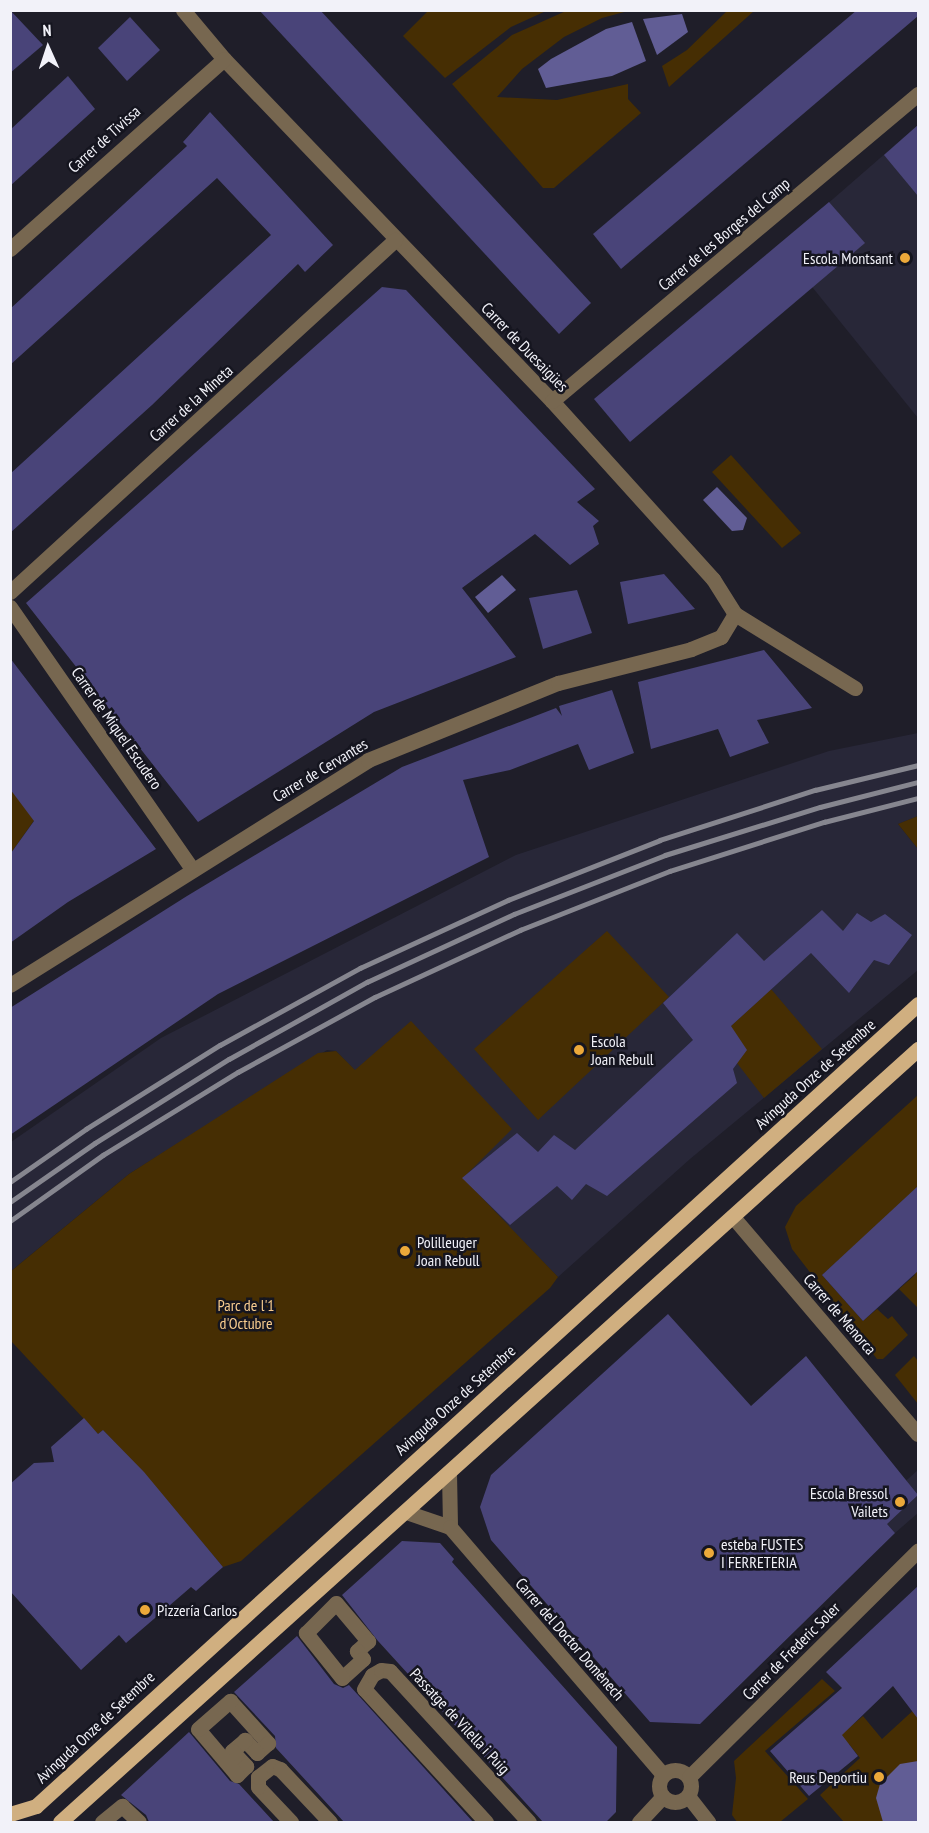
<!DOCTYPE html>
<meta charset="utf-8">
<style>
body{margin:0}
#map{position:relative;width:929px;height:1833px;overflow:hidden;background:#1f1e29;font-family:"PT Sans Narrow",sans-serif}
div>[style]{position:absolute}
[style*='--x']{left:calc(var(--x)*1px);top:calc(var(--y)*1px);width:calc(var(--w)*1px);rotate:calc(var(--a)*1deg)}
.built>*{inset:0;background:#282738}
.green>*{inset:0;background:#462e03}
.water>*{inset:0;background:#615d95}
.building>*{inset:0;background:#494479}
.minor>*{height:15px;margin:-7.5px;padding:0 7.5px;transform-origin:7.5px;border-radius:7.5px;background:#776750}
.minor>.ring{margin:-7.5px;padding:0;box-sizing:content-box;background:none;border:15px solid #776750;border-radius:50%}
.major>*{height:15px;margin:-7.5px;padding:0 7.5px;transform-origin:7.5px;border-radius:7.5px;background:#d0af80}
.rail>*{height:4.5px;margin:-2.25px;padding:0 2.25px;transform-origin:2.25px;border-radius:2.25px;background:#86868f}
.dots>*{width:16px;height:16px;translate:-50% -50%;box-sizing:border-box;border:3px solid #15151f;border-radius:50%}
span{translate:-50% -50%;white-space:nowrap;text-align:center;line-height:1.15;-webkit-text-stroke:5px #15151f;paint-order:stroke}
.street-label{font-size:16px;color:#f2f2f9}
.poi-label{font-size:16px;color:#f2f2f9}
.right{translate:-100% -50%;text-align:right}
.left{translate:0 -50%;text-align:left}
.park-label{font-size:16px;color:#f8cc8e}
.frame{position:absolute;inset:0;border:12px solid #f2f2f9;pointer-events:none}
.north{position:absolute;left:18px;top:18px;width:60px;height:60px;-webkit-text-stroke:4px #15151f;paint-order:stroke;rotate:357deg;font-size:16px;font-weight:700;line-height:24px;text-align:center;color:#f2f2f9}
.north::after{content:'';display:block;margin:auto;width:21px;height:27px;background:#f2f2f9;clip-path:polygon(50% 0,100% 100%,50% 72%,0 100%)}
</style>
<div id="map">
<div class="built">
<div style="clip-path:polygon(918px 125px,918px 418px,779px 246px)"></div>
<div style="clip-path:polygon(918px 733px,918px 816px,898px 824px,918px 849px,918px 970px,690px 1159px,558px 1277px,336px 1051px,327px 1050px,129px 1174px,11px 1271px,11px 1142px,161px 1038px,516px 855px,829px 751px)"></div>
<div style="clip-path:polygon(918px 1470px,918px 1513px,895px 1533px,873px 1510px)"></div>
</div>
<div class="green">
<div style="clip-path:polygon(429px 10px,546px 10px,546px 11px,511px 27px,445px 78px,403px 36px)"></div>
<div style="clip-path:polygon(566px 11px,628px 11px,602px 18px,564px 37px,522px 69px,497px 97px,557px 100px,628px 84px,628px 99px,641px 113px,554px 188px,543px 188px,452px 84px,512px 35px)"></div>
<div style="clip-path:polygon(727px 11px,754px 11px,669px 87px,662px 66px,687px 50px)"></div>
<div style="clip-path:polygon(731px 455px,801px 533px,782px 548px,712px 472px)"></div>
<div style="clip-path:polygon(10px 789px,35px 819px,11px 853px,11px 864px)"></div>
<div style="clip-path:polygon(918px 816px,918px 849px,898px 824px)"></div>
<div style="clip-path:polygon(607px 931px,669px 997px,538px 1120px,474px 1049px)"></div>
<div style="clip-path:polygon(771px 989px,822px 1049px,764px 1098px,737px 1063px,731px 1026px)"></div>
<div style="clip-path:polygon(411px 1021px,512px 1129px,463px 1178px,558px 1277px,550px 1288px,241px 1561px,223px 1567px,143px 1472px,103px 1430px,98px 1434px,11px 1341px,10px 1272px,129px 1174px,318px 1053px,336px 1051px,355px 1070px)"></div>
<div style="clip-path:polygon(918px 1095px,918px 1186px,887px 1216px,918px 1249px,918px 1308px,899px 1289px,915px 1275px,873px 1229px,822px 1275px,863px 1321px,877px 1309px,888px 1319px,892px 1316px,908px 1335px,883px 1359px,877px 1359px,792px 1249px,785px 1227px,796px 1206px)"></div>
<div style="clip-path:polygon(914px 1356px,918px 1361px,918px 1404px,895px 1375px)"></div>
<div style="clip-path:polygon(822px 1679px,835px 1691px,765px 1751px,808px 1799px,780px 1822px,737px 1822px,732px 1815px,736px 1778px,734px 1761px)"></div>
<div style="clip-path:polygon(918px 1706px,918px 1822px,844px 1822px,820px 1795px,860px 1758px,849px 1744px,839px 1751px,831px 1743px,863px 1716px,882px 1739px)"></div>
</div>
<div class="water">
<div style="clip-path:polygon(682px 14px,688px 32px,657px 55px,643px 19px)"></div>
<div style="clip-path:polygon(632px 22px,646px 61px,612px 76px,546px 88px,538px 69px,551px 59px,606px 29px)"></div>
<div style="clip-path:polygon(717px 487px,747px 518px,743px 530px,732px 531px,703px 500px)"></div>
<div style="clip-path:polygon(502px 575px,516px 590px,488px 613px,475px 597px)"></div>
<div style="clip-path:polygon(918px 1761px,918px 1822px,883px 1822px,876px 1798px,880px 1784px,900px 1764px)"></div>
</div>
<div class="building">
<div style="clip-path:polygon(10px 10px,43px 45px,10px 73px)"></div>
<div style="clip-path:polygon(259px 10px,320px 10px,591px 303px,559px 334px)"></div>
<div style="clip-path:polygon(857px 10px,918px 10px,918px 16px,621px 269px,593px 234px)"></div>
<div style="clip-path:polygon(130px 17px,160px 50px,127px 81px,98px 48px)"></div>
<div style="clip-path:polygon(68px 76px,95px 109px,10px 186px,10px 130px)"></div>
<div style="clip-path:polygon(210px 112px,333px 245px,305px 272px,298px 264px,152px 405px,10px 533px,10px 474px,271px 235px,217px 178px,10px 365px,10px 309px,187px 146px,183px 142px)"></div>
<div style="clip-path:polygon(918px 125px,918px 196px,884px 155px)"></div>
<div style="clip-path:polygon(829px 202px,865px 243px,630px 442px,594px 399px)"></div>
<div style="clip-path:polygon(382px 287px,406px 290px,595px 489px,577px 502px,599px 521px,593px 526px,599px 544px,570px 565px,535px 534px,462px 588px,516px 657px,374px 712px,198px 822px,26px 603px)"></div>
<div style="clip-path:polygon(664px 574px,695px 609px,628px 624px,620px 582px)"></div>
<div style="clip-path:polygon(577px 590px,592px 633px,543px 649px,529px 598px)"></div>
<div style="clip-path:polygon(764px 650px,812px 708px,757px 720px,769px 743px,730px 757px,718px 729px,651px 749px,638px 682px)"></div>
<div style="clip-path:polygon(10px 658px,156px 849px,68px 902px,10px 943px,11px 853px,34px 821px,10px 789px)"></div>
<div style="clip-path:polygon(612px 690px,634px 753px,589px 770px,578px 744px,510px 770px,463px 780px,489px 857px,218px 994px,10px 1135px,10px 1008px,187px 896px,402px 767px,556px 708px,562px 716px,559px 706px)"></div>
<div style="clip-path:polygon(822px 910px,843px 931px,857px 913px,871px 922px,885px 914px,912px 935px,889px 965px,874px 960px,849px 993px,811px 953px,731px 1026px,747px 1050px,733px 1069px,737px 1083px,607px 1196px,586px 1184px,572px 1200px,557px 1186px,510px 1225px,462px 1178px,517px 1133px,538px 1152px,554px 1135px,575px 1150px,693px 1040px,663px 1003px,737px 933px,764px 961px)"></div>
<div style="clip-path:polygon(918px 1186px,918px 1271px,863px 1321px,822px 1275px)"></div>
<div style="clip-path:polygon(668px 1314px,751px 1406px,806px 1356px,918px 1495px,887px 1524px,895px 1533px,700px 1724px,650px 1722px,491px 1540px,480px 1507px,491px 1475px)"></div>
<div style="clip-path:polygon(84px 1418px,98px 1434px,103px 1430px,144px 1472px,223px 1567px,196px 1591px,191px 1587px,126px 1643px,119px 1635px,81px 1670px,10px 1591px,10px 1484px,34px 1463px,54px 1462px,51px 1447px)"></div>
<div style="clip-path:polygon(402px 1541px,440px 1543px,454px 1559px,452px 1562px,617px 1747px,616px 1812px,606px 1822px,543px 1822px,378px 1641px,342px 1595px)"></div>
<div style="clip-path:polygon(918px 1586px,918px 1719px,893px 1686px,842px 1735px,858px 1756px,809px 1796px,770px 1751px,842px 1688px,826px 1672px)"></div>
<div style="clip-path:polygon(297px 1636px,334px 1684px,343px 1688px,349px 1685px,473px 1822px,344px 1822px,276px 1748px,275px 1736px,234px 1692px)"></div>
<div style="clip-path:polygon(189px 1732px,230px 1781px,239px 1784px,274px 1822px,149px 1822px,146px 1815px,121px 1795px)"></div>
</div>
<div class="minor">
<div style="--x:183;--y:10;--w:64;--a:50.1"></div>
<div style="--x:224;--y:59;--w:474;--a:46.2"></div>
<div style="--x:552;--y:401;--w:240;--a:47.9"></div>
<div style="--x:713;--y:579;--w:41;--a:57.8"></div>
<div style="--x:735;--y:614;--w:141;--a:31.7"></div>
<div style="--x:10;--y:249;--w:286;--a:-41.6"></div>
<div style="--x:552;--y:401;--w:478;--a:-40"></div>
<div style="--x:10;--y:592;--w:522;--a:-42.44"></div>
<div style="--x:10;--y:607;--w:320;--a:55.2"></div>
<div style="--x:10;--y:985;--w:423;--a:-32.1"></div>
<div style="--x:368;--y:760;--w:205;--a:-22.1"></div>
<div style="--x:558;--y:683;--w:137;--a:-14.3"></div>
<div style="--x:691;--y:649;--w:32;--a:-22"></div>
<div style="--x:721;--y:637;--w:27;--a:-59"></div>
<div style="--x:733;--y:1217;--w:285;--a:49.6"></div>
<div style="--x:449;--y:1473;--w:54;--a:88.9"></div>
<div style="--x:406;--y:1512;--w:46;--a:18.8"></div>
<div style="--x:450;--y:1527;--w:327;--a:49.3"></div>
<div style="--x:336;--y:1603;--w:50;--a:49.9"></div>
<div style="--x:368;--y:1641;--w:15;--a:138"></div>
<div style="--x:357;--y:1651;--w:10;--a:53"></div>
<div style="--x:363;--y:1659;--w:28;--a:138"></div>
<div style="--x:342;--y:1678;--w:58;--a:-128.7"></div>
<div style="--x:306;--y:1633;--w:42;--a:-45"></div>
<div style="--x:230;--y:1701;--w:57;--a:47.9"></div>
<div style="--x:268;--y:1743;--w:15;--a:138"></div>
<div style="--x:257;--y:1753;--w:18;--a:-133"></div>
<div style="--x:245;--y:1740;--w:17;--a:140"></div>
<div style="--x:232;--y:1751;--w:21;--a:47"></div>
<div style="--x:246;--y:1766;--w:13;--a:135"></div>
<div style="--x:237;--y:1775;--w:60;--a:-130.3"></div>
<div style="--x:198;--y:1729;--w:43;--a:-41.2"></div>
<div class="ring" style="left:659px;top:1770px;width:17px;height:17px"></div>
<div style="--x:689;--y:1777;--w:322;--a:-44.7"></div>
<div style="--x:688;--y:1796;--w:33;--a:52"></div>
<div style="--x:102;--y:1822;--w:26;--a:-39"></div>
<div style="--x:122;--y:1806;--w:23;--a:43"></div>
<div style="--x:291;--y:1822;--w:48;--a:-133.3"></div>
<div style="--x:258;--y:1787;--w:10;--a:-90"></div>
<div style="--x:258;--y:1777;--w:18;--a:-38"></div>
<div style="--x:272;--y:1766;--w:9;--a:21"></div>
<div style="--x:280;--y:1769;--w:73;--a:46.7"></div>
<div style="--x:486;--y:1822;--w:180;--a:-132.5"></div>
<div style="--x:364;--y:1689;--w:16;--a:-60"></div>
<div style="--x:372;--y:1675;--w:10;--a:-29"></div>
<div style="--x:381;--y:1670;--w:9;--a:6"></div>
<div style="--x:390;--y:1671;--w:205;--a:47.4"></div>
<div style="--x:639;--y:1822;--w:35;--a:-47"></div>
</div>
<div class="major">
<div style="--x:10;--y:1814;--w:27;--a:-17"></div>
<div style="--x:36;--y:1806;--w:1192;--a:-42.28"></div>
<div style="--x:60;--y:1822;--w:1155;--a:-42.02"></div>
</div>
<div class="rail">
<div style="--x:10;--y:1182;--w:93;--a:-34.9"></div>
<div style="--x:86;--y:1129;--w:158;--a:-32.1"></div>
<div style="--x:220;--y:1045;--w:160;--a:-28.8"></div>
<div style="--x:360;--y:968;--w:163;--a:-24.7"></div>
<div style="--x:508;--y:900;--w:163;--a:-21.5"></div>
<div style="--x:660;--y:840;--w:163;--a:-17.9"></div>
<div style="--x:815;--y:790;--w:106;--a:-13.6"></div>
<div style="--x:10;--y:1202;--w:103;--a:-34.8"></div>
<div style="--x:95;--y:1143;--w:158;--a:-32.1"></div>
<div style="--x:229;--y:1059;--w:158;--a:-29.2"></div>
<div style="--x:367;--y:982;--w:162;--a:-24.8"></div>
<div style="--x:514;--y:914;--w:162;--a:-21.3"></div>
<div style="--x:665;--y:855;--w:162;--a:-17.2"></div>
<div style="--x:820;--y:807;--w:101;--a:-14.3"></div>
<div style="--x:10;--y:1221;--w:114;--a:-35.4"></div>
<div style="--x:103;--y:1155;--w:158;--a:-31.6"></div>
<div style="--x:238;--y:1072;--w:156;--a:-28.7"></div>
<div style="--x:375;--y:997;--w:160;--a:-24.8"></div>
<div style="--x:520;--y:930;--w:161;--a:-21.5"></div>
<div style="--x:670;--y:871;--w:162;--a:-17.7"></div>
<div style="--x:824;--y:822;--w:97;--a:-14.3"></div>
</div>
<div class="dots">
<div style="left:905px;top:258px;background:#eca93a"></div>
<div style="left:579px;top:1050px;background:#eca93a"></div>
<div style="left:405px;top:1251px;background:#eca93a"></div>
<div style="left:900px;top:1502px;background:#eca93a"></div>
<div style="left:709px;top:1553px;background:#eca93a"></div>
<div style="left:145px;top:1610px;background:#eca93a"></div>
<div style="left:879px;top:1777px;background:#eca93a"></div>
</div>
<div class="street-label">
<span style="left:104px;top:139px;rotate:-42deg">Carrer de Tivissa</span>
<span style="left:724px;top:234px;rotate:-40deg">Carrer de les Borges del Camp</span>
<span style="left:525px;top:347px;rotate:46deg">Carrer de Duesaigües</span>
<span style="left:191px;top:403px;rotate:-42deg">Carrer de la Mineta</span>
<span style="left:117px;top:728px;rotate:55deg">Carrer de Miquel Escudero</span>
<span style="left:320px;top:770px;rotate:-31deg">Carrer de Cervantes</span>
<span style="left:815px;top:1074px;rotate:-42deg">Avinguda Onze de Setembre</span>
<span style="left:840px;top:1314px;rotate:49deg">Carrer de Menorca</span>
<span style="left:455px;top:1400px;rotate:-42deg">Avinguda Onze de Setembre</span>
<span style="left:570px;top:1639px;rotate:49deg">Carrer del Doctor Domènech</span>
<span style="left:791px;top:1651px;rotate:-45deg">Carrer de Frederic Soler</span>
<span style="left:460px;top:1721px;rotate:47deg">Passatge de Vilella i Puig</span>
<span style="left:95px;top:1727px;rotate:-43deg">Avinguda Onze de Setembre</span>
</div>
<div class="poi-label">
<span class="right" style="left:893px;top:258px">Escola Montsant</span>
<span class="left" style="left:591px;top:1050px">Escola<br>Joan Rebull</span>
<span class="left" style="left:417px;top:1251px">Polilleuger<br>Joan Rebull</span>
<span class="right" style="left:888px;top:1502px">Escola Bressol<br>Vailets</span>
<span class="left" style="left:721px;top:1553px">esteba FUSTES<br>I FERRETERIA</span>
<span class="left" style="left:157px;top:1610px">Pizzería Carlos</span>
<span class="right" style="left:867px;top:1777px">Reus Deportiu</span>
</div>
<div class="park-label">
<span style="left:246px;top:1314px">Parc de l'1<br>d'Octubre</span>
</div>
<div class="frame"></div>
<div class="north">N</div>
</div>
